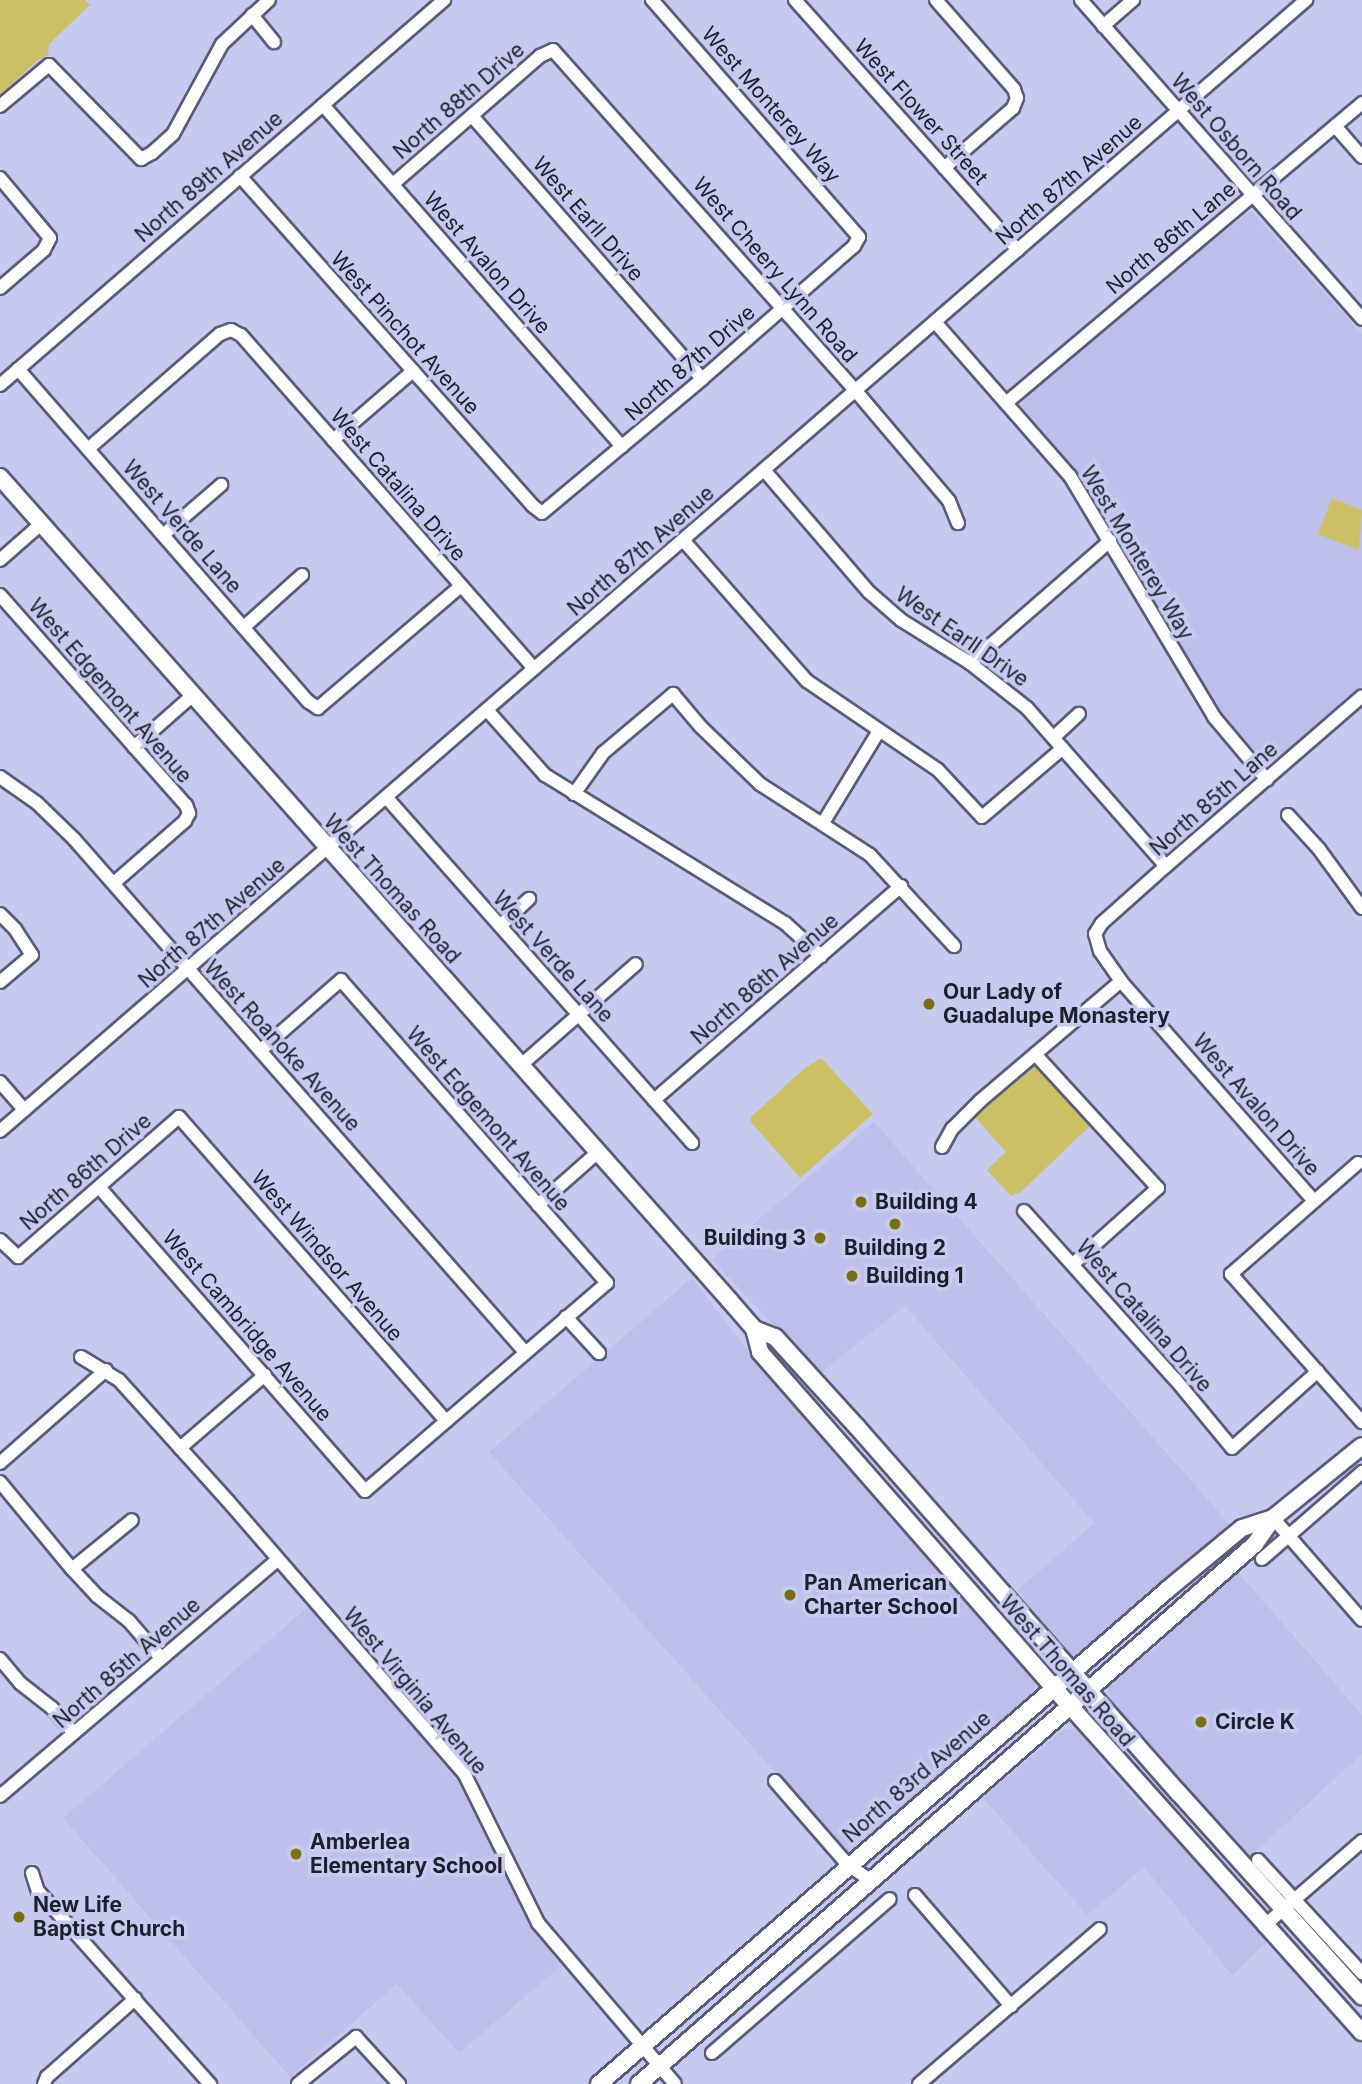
<!DOCTYPE html>
<style>
body{margin:0}
#map{position:relative;width:1362px;height:2084px;overflow:hidden;background:#c7caef;font-family:Inter,sans-serif}
div>[style]{position:absolute}
[style*='--x']{left:calc(var(--x)*1px);top:calc(var(--y)*1px);width:calc(var(--w)*1px);rotate:calc(var(--a)*1deg)}
.built>*{inset:0;background:#bdbfea}
.green>*{inset:0;background:#cbc063}
.roads{filter:drop-shadow(2px 0 #595b7b) drop-shadow(-2px 0 #595b7b) drop-shadow(0 2px #595b7b) drop-shadow(0 -2px #595b7b)}
.minor>*{height:12px;margin:-6px;padding:0 6px;transform-origin:6px;border-radius:6px;background:#fff}
.major>*{height:16px;margin:-8px;padding:0 8px;transform-origin:8px;border-radius:8px;background:#fff}
.dots>*{width:19px;height:19px;translate:-50% -50%;box-sizing:border-box;border:4px solid #c7caef;border-radius:50%}
span{translate:-50% -50%;white-space:nowrap;text-align:center;line-height:1.15;-webkit-text-stroke:7px #c7caef;paint-order:stroke}
.street-label{font-size:21px;color:#1e1f2c}
.poi-label{font-size:21px;color:#1e1f2c;font-weight:700}
.left{translate:0 -50%;text-align:left}
.right{translate:-100% -50%;text-align:right}
</style>
<div id="map">
<div class="built">
<div style="clip-path:polygon(1251px 211px,1362px 334px,1362px 686px,1268px 765px,1219px 710px,1084px 480px,1022px 406px,1024px 399px,1161px 281px)"></div>
<div style="clip-path:polygon(874px 1122px,1231px 1526px,1078px 1656px,1066px 1654px,1018px 1590px,1094px 1523px,905px 1306px,819px 1374px,712px 1259px)"></div>
<div style="clip-path:polygon(692px 1278px,751px 1355px,894px 1515px,1036px 1684px,1033px 1696px,848px 1854px,489px 1452px)"></div>
<div style="clip-path:polygon(1237px 1571px,1362px 1715px,1362px 1754px,1248px 1858px,1112px 1700px,1108px 1689px,1111px 1681px,1160px 1645px,1168px 1633px)"></div>
<div style="clip-path:polygon(309px 1606px,460px 1784px,528px 1921px,561px 1966px,459px 2053px,397px 1984px,290px 2077px,63px 1818px)"></div>
<div style="clip-path:polygon(1072px 1728px,1081px 1732px,1100px 1760px,1144px 1810px,1169px 1831px,1269px 1940px,1232px 1975px,1144px 1867px,1087px 1915px,983px 1798px,1063px 1730px)"></div>
</div>
<div class="green">
<div style="clip-path:polygon(0 0,85px 0,90px 5px,49px 44px,48px 55px,38px 60px,0 95px)"></div>
<div style="clip-path:polygon(1332px 498px,1362px 510px,1359px 550px,1318px 534px)"></div>
<div style="clip-path:polygon(821px 1058px,873px 1114px,800px 1178px,751px 1122px,751px 1117px,805px 1068px)"></div>
<div style="clip-path:polygon(1035px 1066px,1091px 1125px,1022px 1191px,1011px 1196px,987px 1170px,1006px 1152px,974px 1116px)"></div>
</div>
<div class="roads">
<div class="minor">
<div style="--x:795;--y:0;--w:335;--a:48.3"></div>
<div style="--x:936;--y:0;--w:118;--a:48.8"></div>
<div style="--x:1014;--y:89;--w:9;--a:72"></div>
<div style="--x:1017;--y:98;--w:11;--a:112"></div>
<div style="--x:1013;--y:108;--w:91;--a:139"></div>
<div style="--x:1081;--y:0;--w:425;--a:48.6"></div>
<div style="--x:252;--y:15;--w:35;--a:51"></div>
<div style="--x:1103;--y:26;--w:40;--a:-41"></div>
<div style="--x:323;--y:105;--w:454;--a:48.8"></div>
<div style="--x:0;--y:106;--w:64;--a:-39.9"></div>
<div style="--x:49;--y:65;--w:132;--a:45.6"></div>
<div style="--x:141;--y:159;--w:13;--a:-29"></div>
<div style="--x:152;--y:153;--w:28;--a:-42"></div>
<div style="--x:173;--y:134;--w:102;--a:-61.4"></div>
<div style="--x:222;--y:44;--w:64;--a:-43.1"></div>
<div style="--x:472;--y:116;--w:349;--a:48.8"></div>
<div style="--x:1335;--y:126;--w:41;--a:48.9"></div>
<div style="--x:240;--y:176;--w:441;--a:48.4"></div>
<div style="--x:533;--y:506;--w:11;--a:38"></div>
<div style="--x:542;--y:513;--w:209;--a:-39.9"></div>
<div style="--x:702;--y:379;--w:202;--a:-41.2"></div>
<div style="--x:854;--y:246;--w:10;--a:-61"></div>
<div style="--x:859;--y:237;--w:315;--a:-131.1"></div>
<div style="--x:0;--y:178;--w:78;--a:50.2"></div>
<div style="--x:50;--y:238;--w:13;--a:117"></div>
<div style="--x:44;--y:250;--w:58;--a:139.2"></div>
<div style="--x:393;--y:184;--w:195;--a:-41"></div>
<div style="--x:540;--y:56;--w:14;--a:-25"></div>
<div style="--x:553;--y:50;--w:455;--a:48.4"></div>
<div style="--x:855;--y:390;--w:145;--a:49.7"></div>
<div style="--x:949;--y:501;--w:24;--a:68"></div>
<div style="--x:935;--y:322;--w:205;--a:48.8"></div>
<div style="--x:1070;--y:476;--w:281;--a:59.1"></div>
<div style="--x:1214;--y:717;--w:82;--a:49.9"></div>
<div style="--x:18;--y:369;--w:442;--a:48.9"></div>
<div style="--x:309;--y:702;--w:11;--a:34"></div>
<div style="--x:318;--y:708;--w:188;--a:-40.5"></div>
<div style="--x:0;--y:385;--w:588;--a:-40.93"></div>
<div style="--x:1006;--y:403;--w:466;--a:-40.1"></div>
<div style="--x:333;--y:440;--w:106;--a:-40.8"></div>
<div style="--x:88;--y:449;--w:175;--a:-41.1"></div>
<div style="--x:220;--y:334;--w:12;--a:-20"></div>
<div style="--x:231;--y:330;--w:11;--a:27"></div>
<div style="--x:241;--y:335;--w:444;--a:48.7"></div>
<div style="--x:764;--y:470;--w:161;--a:49.3"></div>
<div style="--x:869;--y:592;--w:43;--a:41.2"></div>
<div style="--x:901;--y:620;--w:81;--a:31.9"></div>
<div style="--x:970;--y:663;--w:73;--a:38.3"></div>
<div style="--x:1027;--y:708;--w:210;--a:48.7"></div>
<div style="--x:163;--y:535;--w:77;--a:-40.8"></div>
<div style="--x:683;--y:540;--w:188;--a:48.7"></div>
<div style="--x:807;--y:681;--w:158;--a:34.2"></div>
<div style="--x:938;--y:770;--w:64;--a:46.9"></div>
<div style="--x:982;--y:817;--w:106;--a:-40.4"></div>
<div style="--x:0;--y:560;--w:55;--a:-41.3"></div>
<div style="--x:0;--y:595;--w:281;--a:48.5"></div>
<div style="--x:186;--y:805;--w:9;--a:69"></div>
<div style="--x:189;--y:813;--w:9;--a:117"></div>
<div style="--x:185;--y:821;--w:94;--a:138.9"></div>
<div style="--x:244;--y:627;--w:78;--a:-41.9"></div>
<div style="--x:970;--y:663;--w:186;--a:-41.1"></div>
<div style="--x:487;--y:710;--w:87;--a:48.3"></div>
<div style="--x:545;--y:775;--w:282;--a:31.7"></div>
<div style="--x:785;--y:923;--w:49;--a:42.5"></div>
<div style="--x:1054;--y:737;--w:34;--a:-43"></div>
<div style="--x:134;--y:747;--w:79;--a:-41.4"></div>
<div style="--x:0;--y:777;--w:45;--a:35.1"></div>
<div style="--x:37;--y:803;--w:52;--a:44.2"></div>
<div style="--x:74;--y:839;--w:683;--a:48.68"></div>
<div style="--x:574;--y:794;--w:50;--a:-54.7"></div>
<div style="--x:603;--y:753;--w:92;--a:-40.1"></div>
<div style="--x:673;--y:694;--w:43;--a:49.7"></div>
<div style="--x:701;--y:727;--w:82;--a:44"></div>
<div style="--x:760;--y:784;--w:131;--a:32.8"></div>
<div style="--x:870;--y:855;--w:124;--a:47.3"></div>
<div style="--x:386;--y:797;--w:462;--a:48.5"></div>
<div style="--x:1288;--y:815;--w:46;--a:47.6"></div>
<div style="--x:1319;--y:849;--w:73;--a:53.9"></div>
<div style="--x:823;--y:823;--w:108;--a:-58.7"></div>
<div style="--x:0;--y:914;--w:21;--a:45"></div>
<div style="--x:15;--y:929;--w:31;--a:57"></div>
<div style="--x:32;--y:955;--w:42;--a:139.8"></div>
<div style="--x:500;--y:926;--w:40;--a:-43"></div>
<div style="--x:1035;--y:1054;--w:182;--a:47.5"></div>
<div style="--x:1158;--y:1188;--w:114;--a:138.2"></div>
<div style="--x:520;--y:1066;--w:154;--a:-41.3"></div>
<div style="--x:0;--y:1082;--w:37;--a:49"></div>
<div style="--x:654;--y:1100;--w:327;--a:-40.9"></div>
<div style="--x:0;--y:1131;--w:1728;--a:-40.89"></div>
<div style="--x:942;--y:1147;--w:21;--a:-61"></div>
<div style="--x:952;--y:1129;--w:40;--a:-45"></div>
<div style="--x:980;--y:1101;--w:185;--a:-40.4"></div>
<div style="--x:1358;--y:1163;--w:169;--a:138.8"></div>
<div style="--x:1231;--y:1274;--w:198;--a:48.5"></div>
<div style="--x:99;--y:1187;--w:404;--a:48.8"></div>
<div style="--x:365;--y:1491;--w:319;--a:-40.7"></div>
<div style="--x:607;--y:1283;--w:403;--a:-131.3"></div>
<div style="--x:341;--y:980;--w:106;--a:138.8"></div>
<div style="--x:1314;--y:1201;--w:293;--a:-131.3"></div>
<div style="--x:1121;--y:981;--w:37;--a:-125"></div>
<div style="--x:1100;--y:951;--w:18;--a:-106"></div>
<div style="--x:1095;--y:934;--w:13;--a:-58"></div>
<div style="--x:1102;--y:923;--w:86;--a:-41.7"></div>
<div style="--x:1166;--y:866;--w:259;--a:-40.9"></div>
<div style="--x:538;--y:1205;--w:79;--a:-41.4"></div>
<div style="--x:1024;--y:1211;--w:226;--a:48.1"></div>
<div style="--x:1175;--y:1379;--w:89;--a:50.4"></div>
<div style="--x:1232;--y:1448;--w:115;--a:-41.8"></div>
<div style="--x:0;--y:1240;--w:25;--a:43"></div>
<div style="--x:18;--y:1257;--w:213;--a:-41"></div>
<div style="--x:179;--y:1117;--w:405;--a:48.7"></div>
<div style="--x:566;--y:1317;--w:49;--a:47.5"></div>
<div style="--x:81;--y:1357;--w:44;--a:31.2"></div>
<div style="--x:119;--y:1380;--w:163;--a:48"></div>
<div style="--x:228;--y:1501;--w:362;--a:49.1"></div>
<div style="--x:465;--y:1775;--w:165;--a:63.7"></div>
<div style="--x:538;--y:1923;--w:211;--a:49.6"></div>
<div style="--x:180;--y:1448;--w:112;--a:-40.7"></div>
<div style="--x:0;--y:1463;--w:141;--a:-41.3"></div>
<div style="--x:0;--y:1482;--w:113;--a:50.4"></div>
<div style="--x:72;--y:1569;--w:37;--a:47"></div>
<div style="--x:97;--y:1596;--w:41;--a:38"></div>
<div style="--x:129;--y:1621;--w:49;--a:49.1"></div>
<div style="--x:1273;--y:1518;--w:135;--a:48.9"></div>
<div style="--x:1262;--y:1559;--w:133;--a:-41"></div>
<div style="--x:72;--y:1569;--w:77;--a:-39.2"></div>
<div style="--x:0;--y:1659;--w:31;--a:50"></div>
<div style="--x:20;--y:1683;--w:41;--a:38"></div>
<div style="--x:52;--y:1708;--w:33;--a:49"></div>
<div style="--x:775;--y:1781;--w:111;--a:49"></div>
<div style="--x:848;--y:1865;--w:27;--a:34"></div>
<div style="--x:0;--y:1796;--w:365;--a:-40.4"></div>
<div style="--x:1258;--y:1860;--w:154;--a:47.4"></div>
<div style="--x:32;--y:1873;--w:19;--a:72"></div>
<div style="--x:38;--y:1891;--w:259;--a:48.3"></div>
<div style="--x:915;--y:1895;--w:147;--a:49.1"></div>
<div style="--x:1264;--y:1926;--w:130;--a:-40.9"></div>
<div style="--x:712;--y:2053;--w:235;--a:-40.9"></div>
<div style="--x:44;--y:2084;--w:8;--a:-67"></div>
<div style="--x:47;--y:2077;--w:118;--a:-41.6"></div>
<div style="--x:298;--y:2084;--w:75;--a:-39"></div>
<div style="--x:356;--y:2037;--w:64;--a:47.5"></div>
<div style="--x:919;--y:2084;--w:238;--a:-40.6"></div>
</div>
<div class="major">
<div style="--x:0;--y:477;--w:1101;--a:48.46"></div>
<div style="--x:730;--y:1301;--w:37;--a:49"></div>
<div style="--x:754;--y:1329;--w:24;--a:75"></div>
<div style="--x:760;--y:1352;--w:472;--a:48.8"></div>
<div style="--x:1071;--y:1707;--w:436;--a:48.2"></div>
<div style="--x:754;--y:1329;--w:22;--a:21"></div>
<div style="--x:775;--y:1337;--w:122;--a:47.7"></div>
<div style="--x:857;--y:1427;--w:486;--a:48.7"></div>
<div style="--x:1178;--y:1792;--w:275;--a:48"></div>
<div style="--x:599;--y:2084;--w:753;--a:-41.01"></div>
<div style="--x:1167;--y:1590;--w:97;--a:-39.6"></div>
<div style="--x:1242;--y:1528;--w:33;--a:-18"></div>
<div style="--x:639;--y:2084;--w:819;--a:-41.24"></div>
<div style="--x:1255;--y:1544;--w:32;--a:-55"></div>
<div style="--x:1273;--y:1518;--w:114;--a:-39"></div>
</div>
</div>
<div class="dots">
<div style="left:929px;top:1004px;background:#7b700f"></div>
<div style="left:861px;top:1202px;background:#7b700f"></div>
<div style="left:895px;top:1224px;background:#7b700f"></div>
<div style="left:820px;top:1238px;background:#7b700f"></div>
<div style="left:852px;top:1276px;background:#7b700f"></div>
<div style="left:790px;top:1595px;background:#7b700f"></div>
<div style="left:1201px;top:1722px;background:#7b700f"></div>
<div style="left:296px;top:1854px;background:#7b700f"></div>
<div style="left:19px;top:1917px;background:#7b700f"></div>
</div>
<div class="street-label">
<span style="left:459px;top:101px;rotate:-41deg">North 88th Drive</span>
<span style="left:771px;top:105px;rotate:49deg">West Monterey Way</span>
<span style="left:921px;top:112px;rotate:48deg">West Flower Street</span>
<span style="left:1236px;top:147px;rotate:49deg">West Osborn Road</span>
<span style="left:209px;top:177px;rotate:-41deg">North 89th Avenue</span>
<span style="left:1069px;top:180px;rotate:-41deg">North 87th Avenue</span>
<span style="left:588px;top:219px;rotate:49deg">West Earll Drive</span>
<span style="left:1171px;top:238px;rotate:-40deg">North 86th Lane</span>
<span style="left:487px;top:263px;rotate:49deg">West Avalon Drive</span>
<span style="left:775px;top:270px;rotate:49deg">West Cheery Lynn Road</span>
<span style="left:405px;top:333px;rotate:48deg">West Pinchot Avenue</span>
<span style="left:690px;top:363px;rotate:-41deg">North 87th Drive</span>
<span style="left:398px;top:485px;rotate:49deg">West Catalina Drive</span>
<span style="left:182px;top:527px;rotate:49deg">West Verde Lane</span>
<span style="left:641px;top:551px;rotate:-41deg">North 87th Avenue</span>
<span style="left:1137px;top:553px;rotate:59deg">West Monterey Way</span>
<span style="left:962px;top:637px;rotate:35deg">West Earll Drive</span>
<span style="left:110px;top:691px;rotate:49deg">West Edgemont Avenue</span>
<span style="left:1214px;top:799px;rotate:-41deg">North 85th Lane</span>
<span style="left:392px;top:889px;rotate:48deg">West Thomas Road</span>
<span style="left:212px;top:923px;rotate:-41deg">North 87th Avenue</span>
<span style="left:553px;top:957px;rotate:48deg">West Verde Lane</span>
<span style="left:765px;top:979px;rotate:-41deg">North 86th Avenue</span>
<span style="left:282px;top:1046px;rotate:48deg">West Roanoke Avenue</span>
<span style="left:1256px;top:1105px;rotate:49deg">West Avalon Drive</span>
<span style="left:488px;top:1119px;rotate:49deg">West Edgemont Avenue</span>
<span style="left:86px;top:1172px;rotate:-41deg">North 86th Drive</span>
<span style="left:327px;top:1256px;rotate:49deg">West Windsor Avenue</span>
<span style="left:1144px;top:1316px;rotate:49deg">West Catalina Drive</span>
<span style="left:247px;top:1326px;rotate:49deg">West Cambridge Avenue</span>
<span style="left:127px;top:1663px;rotate:-41deg">North 85th Avenue</span>
<span style="left:1067px;top:1671px;rotate:49deg">West Thomas Road</span>
<span style="left:415px;top:1691px;rotate:50deg">West Virginia Avenue</span>
<span style="left:917px;top:1777px;rotate:-41deg">North 83rd Avenue</span>
</div>
<div class="poi-label">
<span class="left" style="left:943px;top:1004px">Our Lady of<br>Guadalupe Monastery</span>
<span class="left" style="left:875px;top:1202px">Building 4</span>
<span class="right" style="left:806px;top:1238px">Building 3</span>
<span style="left:895px;top:1248px">Building 2</span>
<span class="left" style="left:866px;top:1276px">Building 1</span>
<span class="left" style="left:804px;top:1595px">Pan American<br>Charter School</span>
<span class="left" style="left:1215px;top:1722px">Circle K</span>
<span class="left" style="left:310px;top:1854px">Amberlea<br>Elementary School</span>
<span class="left" style="left:33px;top:1917px">New Life<br>Baptist Church</span>
</div>
</div>
